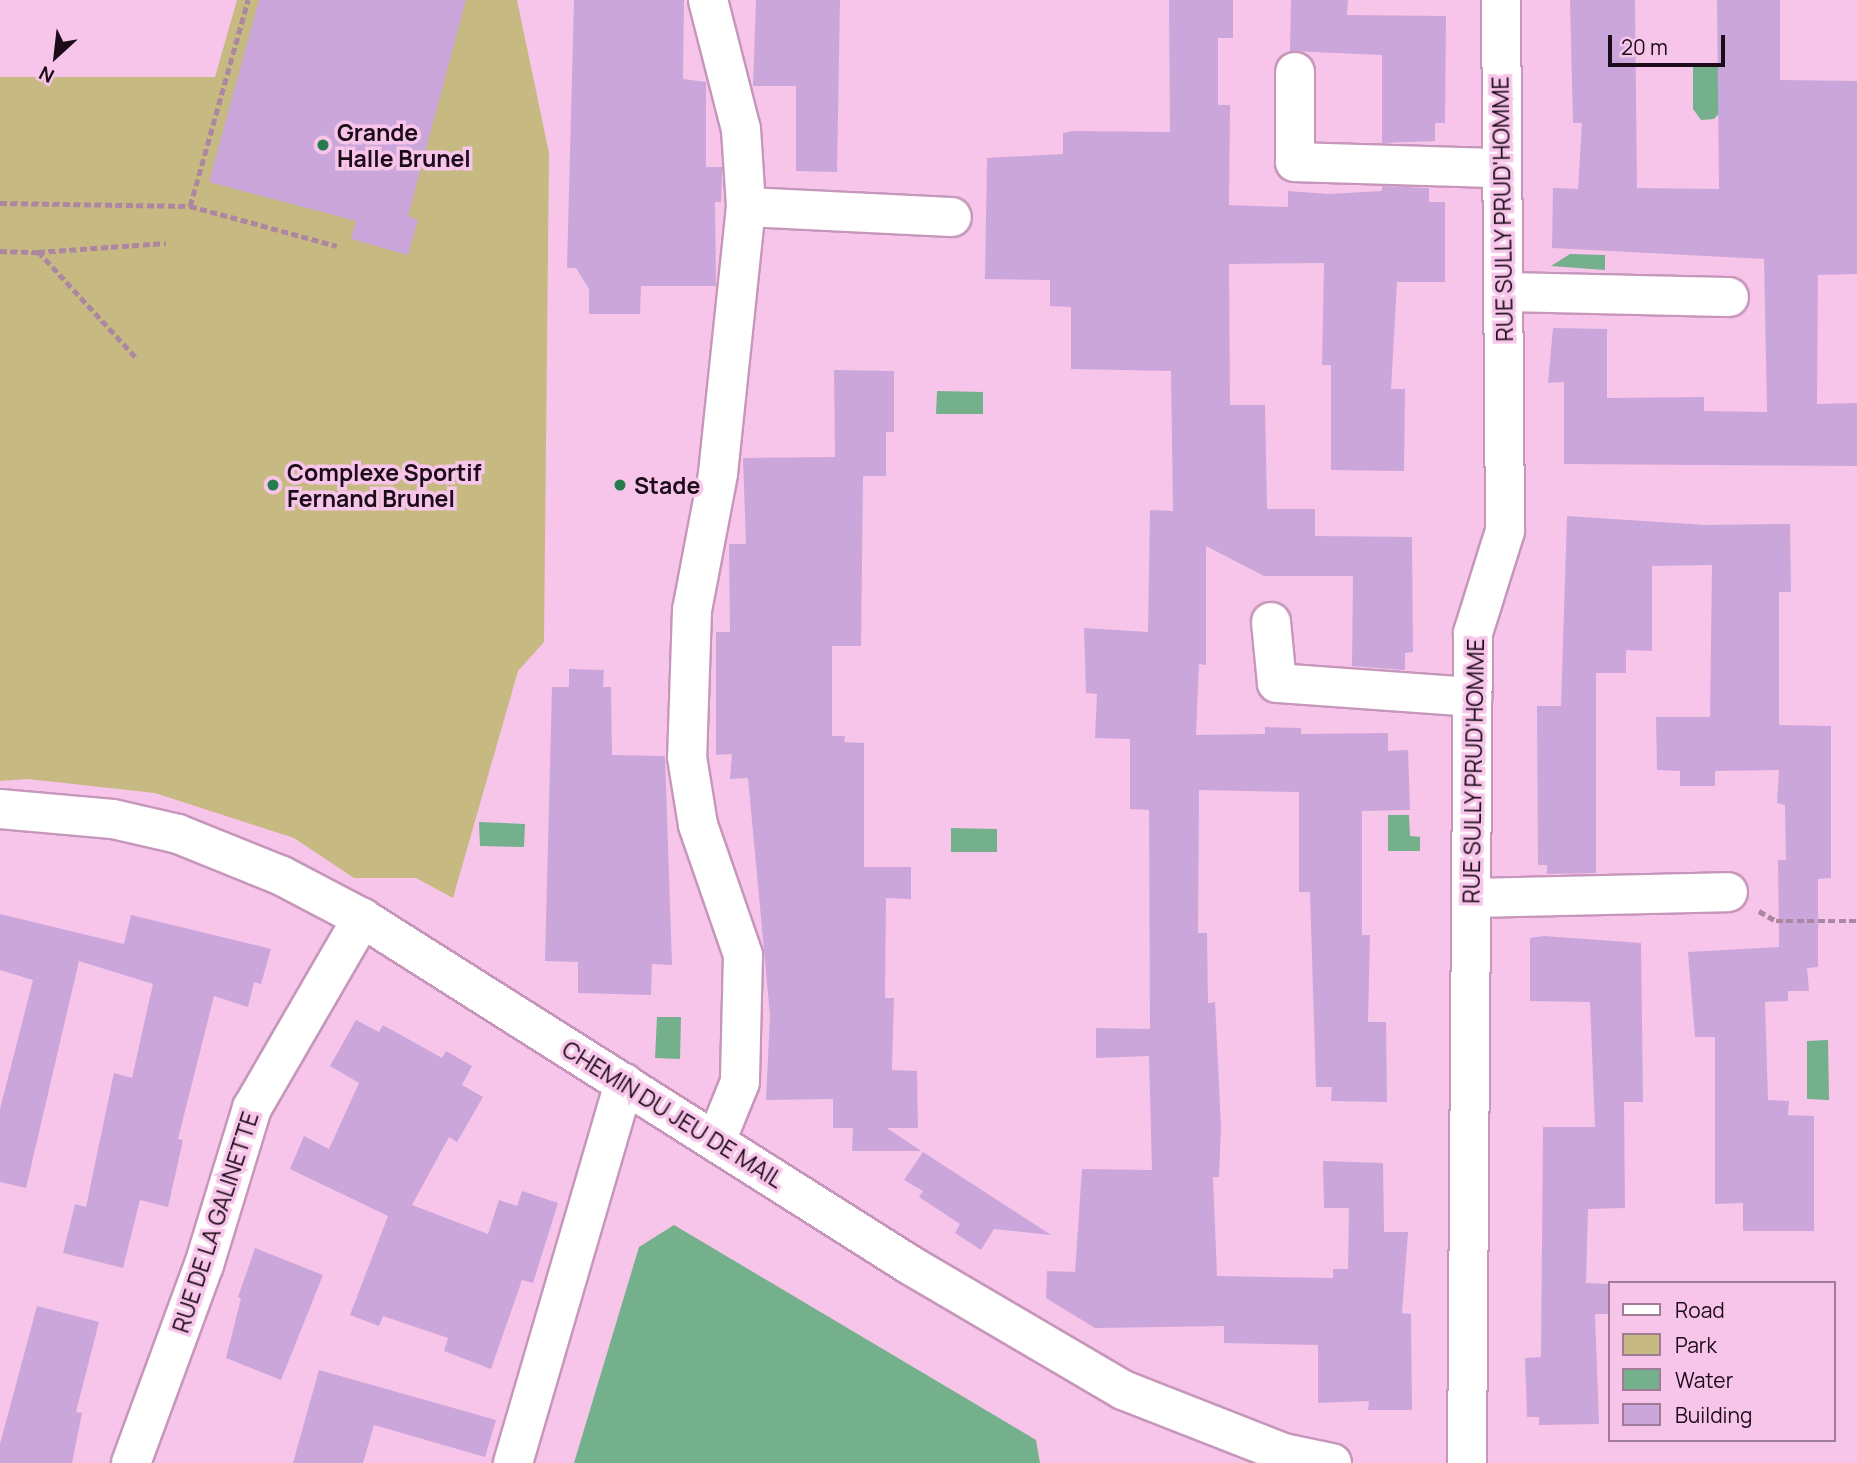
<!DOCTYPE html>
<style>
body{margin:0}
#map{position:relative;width:1857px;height:1463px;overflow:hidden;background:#f7c5e9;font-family:Manrope,sans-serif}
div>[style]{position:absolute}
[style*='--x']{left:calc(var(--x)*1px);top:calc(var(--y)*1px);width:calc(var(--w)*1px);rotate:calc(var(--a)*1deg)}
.green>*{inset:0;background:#c6b982}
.water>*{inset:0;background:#74b08b}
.building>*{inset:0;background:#cba6da}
.path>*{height:4.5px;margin-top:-2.25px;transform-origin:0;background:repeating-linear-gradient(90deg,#ad86a2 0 7px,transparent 0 10.5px)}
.roads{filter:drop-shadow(2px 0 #c697ba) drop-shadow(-2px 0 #c697ba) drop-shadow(0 2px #c697ba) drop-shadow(0 -2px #c697ba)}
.minor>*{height:38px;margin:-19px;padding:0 19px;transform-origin:19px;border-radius:19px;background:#fff}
.dots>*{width:19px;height:19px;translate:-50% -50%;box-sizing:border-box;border:4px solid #f7c5e9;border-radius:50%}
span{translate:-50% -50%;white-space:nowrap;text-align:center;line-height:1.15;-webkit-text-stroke:7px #f7c5e9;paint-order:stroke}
.poi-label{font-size:23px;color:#1c0b18;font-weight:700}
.left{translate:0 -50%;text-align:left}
.street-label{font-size:23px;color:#1c0b18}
.legend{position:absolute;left:1608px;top:1281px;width:228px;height:161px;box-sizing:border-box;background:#f7c5e9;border:2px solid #9f7b95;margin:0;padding:9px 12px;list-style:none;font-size:21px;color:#1c0b18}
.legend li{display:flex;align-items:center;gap:14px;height:35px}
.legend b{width:35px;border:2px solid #9f7b95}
.north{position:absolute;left:21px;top:21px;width:70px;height:70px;-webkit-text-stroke:5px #f7c5e9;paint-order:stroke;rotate:207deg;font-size:19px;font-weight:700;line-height:28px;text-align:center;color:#1c0b18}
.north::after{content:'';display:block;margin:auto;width:24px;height:32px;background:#1c0b18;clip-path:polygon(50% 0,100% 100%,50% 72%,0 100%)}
.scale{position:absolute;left:1608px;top:35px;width:117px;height:32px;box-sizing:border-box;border:4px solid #1c0b18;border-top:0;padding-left:9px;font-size:21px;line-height:24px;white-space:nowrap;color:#1c0b18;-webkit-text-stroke:5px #f7c5e9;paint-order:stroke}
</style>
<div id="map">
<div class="green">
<div style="clip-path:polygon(237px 0,517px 0,549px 153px,544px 642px,518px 671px,453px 898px,416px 878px,354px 878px,294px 838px,155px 793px,28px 779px,0 781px,0 77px,215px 77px)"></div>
</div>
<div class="water">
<div style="clip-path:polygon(1693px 66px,1721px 67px,1722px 110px,1714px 119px,1701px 120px,1693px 109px)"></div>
<div style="clip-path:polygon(1570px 254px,1605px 255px,1605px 270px,1551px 266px)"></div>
<div style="clip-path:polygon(937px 391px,983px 392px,983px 414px,936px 414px)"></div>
<div style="clip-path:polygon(1388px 815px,1409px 815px,1410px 836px,1420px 837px,1420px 851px,1388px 851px)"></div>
<div style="clip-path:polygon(479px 822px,525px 824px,524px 847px,480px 846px)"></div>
<div style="clip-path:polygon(951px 828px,997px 829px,997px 852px,951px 852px)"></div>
<div style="clip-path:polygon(657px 1017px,681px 1017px,680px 1059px,655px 1058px)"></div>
<div style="clip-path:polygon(1828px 1040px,1829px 1100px,1807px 1099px,1807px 1041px)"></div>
<div style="clip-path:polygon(674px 1225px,1036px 1440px,1040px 1463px,574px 1463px,639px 1247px)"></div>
</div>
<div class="building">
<div style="clip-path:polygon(259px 0,466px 0,408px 216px,418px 220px,408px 255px,351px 239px,356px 221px,209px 182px)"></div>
<div style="clip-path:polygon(574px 0,684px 0,683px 79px,706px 82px,706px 167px,722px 167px,722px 178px,721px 202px,715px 202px,716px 286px,641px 286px,640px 314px,589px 314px,589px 289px,576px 268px,567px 268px)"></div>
<div style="clip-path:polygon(756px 0,840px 0,837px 172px,796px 171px,796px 86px,753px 86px)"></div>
<div style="clip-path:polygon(1169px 0,1233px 0,1233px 38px,1218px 38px,1218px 105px,1230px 105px,1229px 205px,1288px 207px,1288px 191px,1328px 194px,1382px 191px,1382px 186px,1429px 188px,1429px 202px,1445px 202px,1445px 282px,1397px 282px,1391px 389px,1405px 389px,1404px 471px,1331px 470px,1331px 365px,1322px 365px,1324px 263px,1229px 264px,1230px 405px,1265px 405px,1267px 509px,1315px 509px,1315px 536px,1412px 537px,1413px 652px,1405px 653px,1405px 670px,1352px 666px,1353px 576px,1264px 576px,1206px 546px,1206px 665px,1199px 664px,1196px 735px,1265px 734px,1265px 727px,1301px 728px,1301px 734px,1388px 733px,1388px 751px,1408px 750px,1410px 810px,1362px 811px,1362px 935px,1370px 935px,1368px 1022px,1386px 1022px,1387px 1102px,1331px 1101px,1332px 1087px,1316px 1087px,1310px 892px,1299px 892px,1299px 792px,1199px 790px,1198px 933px,1207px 933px,1208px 1003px,1215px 1002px,1221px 1127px,1219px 1177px,1213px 1177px,1217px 1276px,1333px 1278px,1333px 1269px,1348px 1269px,1349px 1208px,1324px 1208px,1323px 1161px,1383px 1163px,1384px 1232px,1408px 1232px,1402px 1313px,1411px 1314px,1412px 1410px,1368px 1410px,1369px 1401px,1318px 1403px,1318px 1345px,1224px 1343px,1224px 1326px,1095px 1328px,1046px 1298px,1047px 1271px,1075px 1272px,1082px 1169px,1152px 1170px,1149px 1056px,1096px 1058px,1096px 1028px,1150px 1029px,1149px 810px,1130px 809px,1130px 739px,1095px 738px,1097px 694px,1086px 693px,1084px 628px,1148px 632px,1150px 510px,1173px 511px,1171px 371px,1071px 369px,1071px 307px,1050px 306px,1050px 280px,985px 279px,987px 158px,1063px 154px,1063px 133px,1073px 131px,1170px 132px)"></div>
<div style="clip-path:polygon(1291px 0,1348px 0,1347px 15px,1446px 16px,1445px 123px,1435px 123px,1435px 141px,1382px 143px,1382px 55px,1290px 51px)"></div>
<div style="clip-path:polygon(1570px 0,1635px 0,1637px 188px,1719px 189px,1717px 0,1780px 0,1780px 80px,1857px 81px,1857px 274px,1818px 275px,1817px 404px,1857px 403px,1857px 466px,1564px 464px,1564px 382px,1548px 383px,1553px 328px,1607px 329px,1607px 398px,1704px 397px,1704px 411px,1767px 412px,1764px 259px,1552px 248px,1553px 188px,1578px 189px,1582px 123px,1573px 123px)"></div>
<div style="clip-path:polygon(834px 370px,894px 371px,894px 432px,886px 432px,886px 476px,863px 476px,861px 646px,832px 646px,832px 736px,845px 736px,844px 742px,864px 743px,864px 867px,911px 867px,911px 899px,886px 898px,885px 998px,894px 998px,892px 1070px,917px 1071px,918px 1128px,887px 1128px,921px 1151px,852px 1151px,853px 1128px,833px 1128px,833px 1099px,766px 1100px,770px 1015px,748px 778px,730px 779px,732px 754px,716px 755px,716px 632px,730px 632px,729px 544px,746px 544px,743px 458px,835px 457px)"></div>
<div style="clip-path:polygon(1567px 516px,1705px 525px,1790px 524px,1791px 592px,1779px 592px,1779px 725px,1831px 726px,1831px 878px,1818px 879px,1818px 967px,1807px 968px,1809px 991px,1788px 991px,1788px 1001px,1765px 1002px,1768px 1100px,1789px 1101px,1788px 1115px,1814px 1116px,1814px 1231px,1743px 1231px,1743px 1203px,1715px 1204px,1715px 1037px,1695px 1037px,1688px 952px,1779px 947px,1778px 860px,1786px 860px,1785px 805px,1777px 803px,1779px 770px,1715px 771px,1715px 786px,1680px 786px,1680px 771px,1657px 770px,1656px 717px,1710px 717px,1712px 565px,1652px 566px,1652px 651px,1626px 650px,1626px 673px,1596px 673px,1596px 873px,1547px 874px,1547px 865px,1538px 865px,1537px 706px,1561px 706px)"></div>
<div style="clip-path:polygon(569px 669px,604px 670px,603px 687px,611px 687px,612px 755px,665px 756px,672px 965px,652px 964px,651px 995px,578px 993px,578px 962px,545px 961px,552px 687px,569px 687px)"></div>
<div style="clip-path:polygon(0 914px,124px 944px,131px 915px,271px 949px,261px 984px,254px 982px,248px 1007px,214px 996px,178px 1139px,183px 1140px,168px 1207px,140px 1200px,123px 1268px,63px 1253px,75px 1204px,86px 1207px,114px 1073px,132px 1078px,153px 984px,79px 961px,26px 1188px,0 1182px,0 1109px,33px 980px,0 970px)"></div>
<div style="clip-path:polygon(1544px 936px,1641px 943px,1643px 1102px,1624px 1102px,1625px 1208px,1588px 1209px,1586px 1283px,1610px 1284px,1610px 1314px,1595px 1314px,1599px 1424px,1539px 1425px,1539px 1417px,1527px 1417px,1525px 1358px,1541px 1357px,1543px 1127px,1595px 1127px,1590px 1002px,1530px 1001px,1530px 938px)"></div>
<div style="clip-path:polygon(356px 1020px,379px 1032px,383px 1025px,442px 1058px,446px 1051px,472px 1066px,462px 1085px,483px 1097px,457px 1142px,449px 1137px,412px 1205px,488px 1234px,499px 1200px,517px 1206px,522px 1191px,558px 1203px,533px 1283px,522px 1280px,491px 1369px,444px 1351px,448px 1338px,383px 1316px,379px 1326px,350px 1315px,388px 1216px,290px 1169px,304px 1136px,329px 1149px,359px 1083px,330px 1066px)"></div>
<div style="clip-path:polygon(923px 1152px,1051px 1235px,994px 1229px,981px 1250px,955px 1233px,960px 1224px,919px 1197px,923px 1191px,904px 1180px)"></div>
<div style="clip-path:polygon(255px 1248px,323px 1275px,281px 1380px,226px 1358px,241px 1298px,238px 1297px)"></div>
<div style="clip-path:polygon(37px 1306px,99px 1322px,76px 1412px,82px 1413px,72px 1463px,0 1463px,0 1444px)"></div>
<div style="clip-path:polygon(319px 1370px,496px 1420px,485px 1457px,374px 1425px,363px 1463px,293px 1463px)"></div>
</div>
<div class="path">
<div style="--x:0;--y:203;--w:190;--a:0.9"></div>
<div style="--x:190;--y:206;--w:152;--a:15.2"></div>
<div style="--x:190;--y:206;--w:214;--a:-74.3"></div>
<div style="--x:0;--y:251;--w:38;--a:2"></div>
<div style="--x:135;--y:357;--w:143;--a:-132.7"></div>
<div style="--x:38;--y:252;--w:128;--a:-4"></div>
<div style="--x:1759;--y:911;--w:20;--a:30"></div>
<div style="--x:1776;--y:921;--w:81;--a:0"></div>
</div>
<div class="roads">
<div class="minor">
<div style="--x:708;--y:0;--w:133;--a:75.7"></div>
<div style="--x:741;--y:129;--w:78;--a:86.3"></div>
<div style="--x:746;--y:207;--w:268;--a:96"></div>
<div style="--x:718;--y:474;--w:138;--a:100.8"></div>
<div style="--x:692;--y:610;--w:147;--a:91.9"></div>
<div style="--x:687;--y:757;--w:69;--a:80.8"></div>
<div style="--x:698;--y:825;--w:138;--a:70.9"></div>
<div style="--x:743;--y:955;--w:127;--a:91.4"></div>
<div style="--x:740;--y:1082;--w:64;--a:112.1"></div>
<div style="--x:1295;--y:72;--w:90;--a:90"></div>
<div style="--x:1295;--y:162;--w:205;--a:1.7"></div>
<div style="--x:746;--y:207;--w:206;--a:2.8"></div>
<div style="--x:1504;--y:292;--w:225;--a:1.3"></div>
<div style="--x:1271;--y:622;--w:61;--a:84.4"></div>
<div style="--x:1277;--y:683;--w:196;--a:4.1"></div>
<div style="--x:0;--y:809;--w:113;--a:5.1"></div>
<div style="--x:113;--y:819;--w:67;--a:13"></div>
<div style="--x:178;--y:834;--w:112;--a:22"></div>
<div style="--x:282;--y:876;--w:90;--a:27.7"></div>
<div style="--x:362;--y:918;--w:649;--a:32.34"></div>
<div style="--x:910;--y:1265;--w:247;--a:30.4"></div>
<div style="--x:1123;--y:1390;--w:173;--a:21.4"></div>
<div style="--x:1284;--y:1453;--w:49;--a:11.8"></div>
<div style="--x:1471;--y:898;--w:257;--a:-1.3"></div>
<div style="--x:131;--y:1463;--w:211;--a:-69.8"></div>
<div style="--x:204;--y:1265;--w:164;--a:-73"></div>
<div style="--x:252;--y:1108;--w:220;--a:-59.9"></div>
<div style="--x:513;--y:1463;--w:396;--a:-73.7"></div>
<div style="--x:1467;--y:1463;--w:830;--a:-89.59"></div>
<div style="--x:1473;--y:633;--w:107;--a:-72.6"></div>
<div style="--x:1505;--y:531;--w:531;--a:-90.43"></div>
</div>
</div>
<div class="dots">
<div style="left:323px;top:145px;background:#277c4f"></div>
<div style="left:273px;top:485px;background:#277c4f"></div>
<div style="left:620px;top:485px;background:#277c4f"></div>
</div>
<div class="poi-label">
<span class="left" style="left:337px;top:145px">Grande<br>Halle Brunel</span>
<span class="left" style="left:287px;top:485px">Complexe Sportif<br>Fernand Brunel</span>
<span class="left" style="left:634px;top:485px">Stade</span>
</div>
<div class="street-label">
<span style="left:1502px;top:209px;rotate:-91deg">RUE SULLY PRUD'HOMME</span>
<span style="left:1473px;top:771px;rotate:-89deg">RUE SULLY PRUD'HOMME</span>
<span style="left:673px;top:1114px;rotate:32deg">CHEMIN DU JEU DE MAIL</span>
<span style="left:215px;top:1222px;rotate:-72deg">RUE DE LA GALINETTE</span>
</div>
<ul class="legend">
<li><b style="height:9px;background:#fff"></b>Road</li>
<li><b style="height:19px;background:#c6b982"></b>Park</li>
<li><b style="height:19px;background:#74b08b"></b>Water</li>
<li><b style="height:19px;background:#cba6da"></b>Building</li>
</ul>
<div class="north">N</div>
<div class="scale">20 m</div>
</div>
